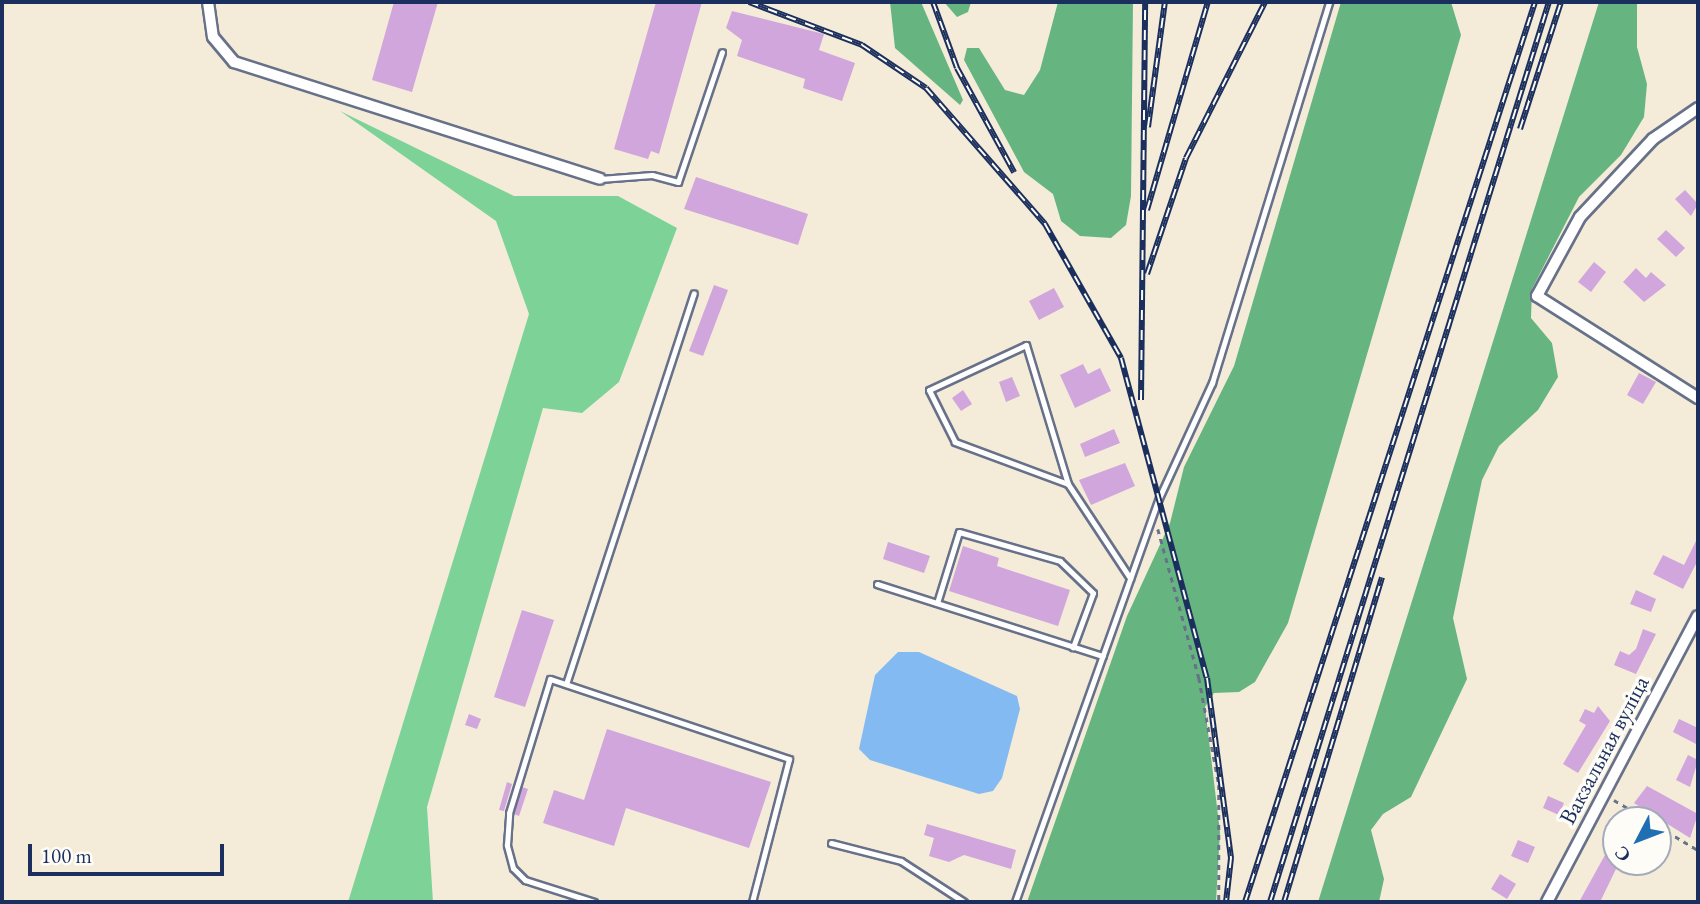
<!DOCTYPE html>
<meta charset="utf-8">
<style>
body{margin:0}
#map{position:relative;width:1700px;height:904px;overflow:hidden;background:#f4ecd8;font-family:"EB Garamond",serif}
div>[style]{position:absolute}
[style*='--x']{left:calc(var(--x)*1px);top:calc(var(--y)*1px);width:calc(var(--w)*1px);rotate:calc(var(--a)*1deg)}
.green>*{inset:0;background:#7dd397}
.forest>*{inset:0;background:#66b580}
.water>*{inset:0;background:#83baf2}
.building>*{inset:0;background:#d0a6dc}
.path>*{height:2.5px;margin-top:-1.25px;transform-origin:0;background:repeating-linear-gradient(90deg,#677189 0 5px,transparent 0 10px)}
.roads{filter:drop-shadow(2px 0 #677189) drop-shadow(-2px 0 #677189) drop-shadow(0 2px #677189) drop-shadow(0 -2px #677189)}
.lane>*{height:5px;margin:-2.5px;padding:0 2.5px;transform-origin:2.5px;border-radius:2.5px;background:#fff}
.street>*{height:10px;margin:-5px;padding:0 5px;transform-origin:5px;border-radius:5px;background:#fff}
.rail>*{height:6px;margin-top:-3px;transform-origin:0;background:repeating-linear-gradient(90deg,#fdfcf7 0 10px,#1b2f5e 0 20px);box-sizing:border-box;border-block:2px solid #1b2f5e}
span{translate:-50% -50%;white-space:nowrap;text-align:center;line-height:1.15;-webkit-text-stroke:7px #fdfcf7;paint-order:stroke}
.street-label{font-size:23px;color:#1b2f5e}
.frame{position:absolute;inset:0;border:4px solid #1b2f5e;pointer-events:none}
.north{position:absolute;left:1602px;top:806px;width:70px;height:70px;box-sizing:border-box;background:#fdfcf7;border:2px solid #a3aaba;border-radius:50%;rotate:228deg;font-size:19px;font-weight:700;line-height:28px;text-align:center;color:#1b2f5e}
.north::after{content:'';display:block;margin:auto;width:24px;height:32px;background:#1f6fb2;clip-path:polygon(50% 0,100% 100%,50% 72%,0 100%)}
.scale{position:absolute;left:28px;top:844px;width:196px;height:32px;box-sizing:border-box;border:4px solid #1b2f5e;border-top:0;padding-left:9px;font-size:21px;line-height:24px;white-space:nowrap;color:#1b2f5e;-webkit-text-stroke:5px #fdfcf7;paint-order:stroke}
</style>
<div id="map">
<div class="green">
<div style="clip-path:polygon(340px 111px,514px 196px,618px 196px,677px 228px,619px 382px,582px 413px,543px 408px,427px 807px,433px 902px,348px 902px,529px 314px,496px 221px)"></div>
</div>
<div class="forest">
<div style="clip-path:polygon(921px 2px,963px 100px,960px 105px,895px 48px,890px 2px)"></div>
<div style="clip-path:polygon(944px 2px,971px 2px,968px 12px,957px 17px)"></div>
<div style="clip-path:polygon(1058px 2px,1133px 2px,1131px 196px,1126px 225px,1111px 238px,1080px 236px,1061px 221px,1053px 194px,1024px 172px,964px 60px,967px 48px,979px 48px,1005px 90px,1024px 95px,1040px 70px)"></div>
<div style="clip-path:polygon(1341px 2px,1451px 2px,1461px 35px,1288px 623px,1255px 682px,1239px 692px,1214px 693px,1205px 707px,1220px 832px,1216px 902px,1027px 902px,1127px 616px,1170px 523px,1184px 467px,1234px 366px)"></div>
<div style="clip-path:polygon(1599px 2px,1637px 2px,1637px 47px,1647px 84px,1644px 117px,1621px 155px,1579px 197px,1532px 289px,1531px 318px,1552px 343px,1558px 377px,1538px 410px,1499px 446px,1482px 480px,1453px 618px,1467px 679px,1411px 797px,1383px 814px,1371px 830px,1384px 879px,1379px 902px,1318px 902px)"></div>
</div>
<div class="water">
<div style="clip-path:polygon(898px 652px,919px 652px,1017px 696px,1020px 709px,1002px 778px,993px 791px,979px 794px,870px 760px,859px 749px,875px 675px)"></div>
</div>
<div class="building">
<div style="clip-path:polygon(394px 2px,438px 2px,412px 92px,372px 80px)"></div>
<div style="clip-path:polygon(656px 2px,702px 2px,659px 154px,651px 151px,648px 159px,614px 149px)"></div>
<div style="clip-path:polygon(732px 11px,824px 34px,819px 50px,855px 63px,842px 101px,803px 88px,805px 79px,737px 56px,742px 40px,726px 28px)"></div>
<div style="clip-path:polygon(696px 177px,808px 214px,798px 245px,684px 209px)"></div>
<div style="clip-path:polygon(1685px 190px,1698px 204px,1691px 216px,1675px 199px)"></div>
<div style="clip-path:polygon(1666px 230px,1685px 248px,1676px 257px,1657px 239px)"></div>
<div style="clip-path:polygon(1594px 262px,1606px 272px,1591px 292px,1578px 282px)"></div>
<div style="clip-path:polygon(1636px 268px,1646px 278px,1651px 272px,1666px 285px,1644px 302px,1623px 282px)"></div>
<div style="clip-path:polygon(714px 285px,728px 290px,703px 356px,689px 351px)"></div>
<div style="clip-path:polygon(1054px 288px,1064px 307px,1039px 320px,1029px 301px)"></div>
<div style="clip-path:polygon(1083px 364px,1088px 374px,1100px 368px,1111px 391px,1075px 408px,1060px 375px)"></div>
<div style="clip-path:polygon(1639px 373px,1656px 382px,1643px 404px,1627px 395px)"></div>
<div style="clip-path:polygon(1012px 377px,1020px 396px,1006px 402px,999px 382px)"></div>
<div style="clip-path:polygon(963px 390px,972px 404px,961px 411px,952px 398px)"></div>
<div style="clip-path:polygon(1114px 429px,1120px 443px,1085px 457px,1080px 444px)"></div>
<div style="clip-path:polygon(1125px 463px,1135px 486px,1091px 505px,1079px 480px)"></div>
<div style="clip-path:polygon(1698px 537px,1698px 560px,1683px 589px,1653px 574px,1663px 555px,1684px 565px)"></div>
<div style="clip-path:polygon(888px 542px,930px 556px,924px 573px,883px 559px)"></div>
<div style="clip-path:polygon(963px 546px,999px 558px,997px 566px,1070px 590px,1058px 626px,949px 591px)"></div>
<div style="clip-path:polygon(1636px 590px,1656px 599px,1651px 612px,1630px 604px)"></div>
<div style="clip-path:polygon(522px 610px,554px 620px,525px 707px,494px 697px)"></div>
<div style="clip-path:polygon(1643px 629px,1656px 634px,1636px 674px,1614px 665px,1620px 651px,1629px 655px,1636px 649px)"></div>
<div style="clip-path:polygon(1598px 706px,1610px 721px,1578px 773px,1563px 764px,1586px 725px,1579px 721px,1585px 709px,1594px 713px)"></div>
<div style="clip-path:polygon(469px 714px,481px 719px,477px 729px,465px 725px)"></div>
<div style="clip-path:polygon(1679px 719px,1698px 728px,1698px 745px,1673px 732px)"></div>
<div style="clip-path:polygon(607px 729px,771px 782px,749px 848px,626px 808px,614px 846px,543px 823px,554px 790px,584px 800px)"></div>
<div style="clip-path:polygon(1688px 755px,1698px 760px,1690px 787px,1676px 780px)"></div>
<div style="clip-path:polygon(507px 782px,512px 784px,504px 811px,499px 810px)"></div>
<div style="clip-path:polygon(1647px 786px,1698px 814px,1690px 838px,1634px 803px)"></div>
<div style="clip-path:polygon(522px 787px,528px 789px,519px 816px,514px 814px)"></div>
<div style="clip-path:polygon(1548px 796px,1564px 803px,1559px 815px,1543px 808px)"></div>
<div style="clip-path:polygon(927px 824px,1016px 850px,1011px 869px,964px 855px,949px 862px,929px 856px,934px 838px,924px 835px)"></div>
<div style="clip-path:polygon(1616px 835px,1616px 869px,1600px 902px,1579px 902px)"></div>
<div style="clip-path:polygon(1518px 840px,1535px 847px,1528px 863px,1511px 856px)"></div>
<div style="clip-path:polygon(1500px 874px,1516px 884px,1507px 899px,1491px 889px)"></div>
</div>
<div class="path">
<div style="--x:1158;--y:529;--w:155;--a:74.6"></div>
<div style="--x:1199;--y:678;--w:109;--a:79.4"></div>
<div style="--x:1219;--y:785;--w:117;--a:90"></div>
<div style="--x:1614;--y:800;--w:39;--a:30"></div>
<div style="--x:1658;--y:826;--w:47;--a:31"></div>
</div>
<div class="roads">
<div class="lane">
<div style="--x:600;--y:179;--w:52;--a:-4.4"></div>
<div style="--x:652;--y:175;--w:27;--a:15"></div>
<div style="--x:678;--y:182;--w:137;--a:-71.3"></div>
<div style="--x:1068;--y:484;--w:121;--a:-159.6"></div>
<div style="--x:955;--y:442;--w:58;--a:-116.6"></div>
<div style="--x:929;--y:390;--w:107;--a:-24.9"></div>
<div style="--x:1026;--y:345;--w:145;--a:73.2"></div>
<div style="--x:1068;--y:484;--w:113;--a:56.6"></div>
<div style="--x:877;--y:584;--w:237;--a:17.7"></div>
<div style="--x:937;--y:603;--w:74;--a:-72.8"></div>
<div style="--x:959;--y:532;--w:105;--a:16"></div>
<div style="--x:1060;--y:561;--w:46;--a:44.1"></div>
<div style="--x:1093;--y:593;--w:58;--a:110.3"></div>
<div style="--x:566;--y:684;--w:411;--a:-71.9"></div>
<div style="--x:831;--y:843;--w:72;--a:14.4"></div>
<div style="--x:901;--y:861;--w:75;--a:33.1"></div>
<div style="--x:594;--y:902;--w:72;--a:-162.3"></div>
<div style="--x:525;--y:880;--w:17;--a:-135"></div>
<div style="--x:513;--y:868;--w:24;--a:-105"></div>
<div style="--x:507;--y:845;--w:32;--a:-86"></div>
<div style="--x:509;--y:813;--w:140;--a:-73"></div>
<div style="--x:550;--y:679;--w:252;--a:18.5"></div>
<div style="--x:789;--y:759;--w:148;--a:104.5"></div>
<div style="--x:1015;--y:902;--w:429;--a:-70.4"></div>
<div style="--x:1159;--y:498;--w:127;--a:-65.3"></div>
<div style="--x:1212;--y:383;--w:399;--a:-72.9"></div>
</div>
<div class="street">
<div style="--x:208;--y:2;--w:35;--a:82"></div>
<div style="--x:213;--y:37;--w:33;--a:50"></div>
<div style="--x:234;--y:62;--w:384;--a:17.7"></div>
<div style="--x:1698;--y:108;--w:55;--a:145.4"></div>
<div style="--x:1653;--y:139;--w:107;--a:133.1"></div>
<div style="--x:1580;--y:217;--w:90;--a:118.6"></div>
<div style="--x:1537;--y:296;--w:191;--a:32.4"></div>
<div style="--x:1547;--y:902;--w:323;--a:-62.2"></div>
</div>
</div>
<div class="rail">
<div style="--x:749;--y:2;--w:121;--a:20.8"></div>
<div style="--x:862;--y:45;--w:77;--a:33.9"></div>
<div style="--x:926;--y:88;--w:181;--a:48.8"></div>
<div style="--x:1045;--y:224;--w:154;--a:60.4"></div>
<div style="--x:1121;--y:358;--w:331;--a:75"></div>
<div style="--x:1207;--y:678;--w:182;--a:82.4"></div>
<div style="--x:1231;--y:858;--w:44;--a:96.5"></div>
<div style="--x:933;--y:2;--w:70;--a:70"></div>
<div style="--x:957;--y:68;--w:119;--a:61.3"></div>
<div style="--x:1148;--y:127;--w:126;--a:-82.3"></div>
<div style="--x:1520;--y:129;--w:133;--a:-72.1"></div>
<div style="--x:1147;--y:210;--w:217;--a:-73.7"></div>
<div style="--x:1147;--y:274;--w:122;--a:-71.4"></div>
<div style="--x:1186;--y:158;--w:175;--a:-63.1"></div>
<div style="--x:1141;--y:400;--w:398;--a:-89.4"></div>
<div style="--x:1245;--y:902;--w:946;--a:-72.14"></div>
<div style="--x:1270;--y:902;--w:942;--a:-72.78"></div>
<div style="--x:1284;--y:902;--w:339;--a:-73.2"></div>
</div>
<div class="street-label">
<span style="left:1604px;top:750px;rotate:-62deg">Вакзальная вуліца</span>
</div>
<div class="frame"></div>
<div class="north">С</div>
<div class="scale">100 m</div>
</div>
